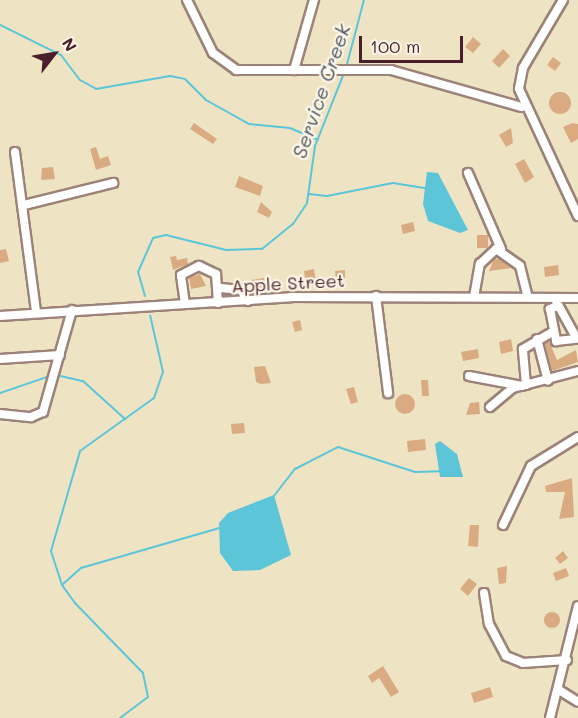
<!DOCTYPE html>
<style>
body{margin:0}
#map{position:relative;width:578px;height:718px;overflow:hidden;background:#eee4c4;font-family:Mali,sans-serif}
div>[style]{position:absolute}
[style*='--x']{left:calc(var(--x)*1px);top:calc(var(--y)*1px);width:calc(var(--w)*1px);rotate:calc(var(--a)*1deg)}
.water>*{inset:0;background:#5cc5d8}
.stream>*{height:2px;margin:-1px;padding:0 1px;transform-origin:1px;border-radius:1px;background:#5cc5d8}
.building>*{inset:0;background:#daab81}
.round{border-radius:50%}
.roads{filter:drop-shadow(2px 0 #9c8278) drop-shadow(-2px 0 #9c8278) drop-shadow(0 2px #9c8278) drop-shadow(0 -2px #9c8278)}
.minor>*{height:8px;margin:-4px;padding:0 4px;transform-origin:4px;border-radius:4px;background:#fff}
span{translate:-50% -50%;white-space:nowrap;text-align:center;line-height:1.15;-webkit-text-stroke:4.5px #fcf5e5;paint-order:stroke}
.street-label{font-size:18px;color:#4a1f2b}
.water-label{font-size:20px;color:#505968;font-style:italic}
.north{position:absolute;left:24px;top:24px;width:60px;height:60px;-webkit-text-stroke:4px #fcf5e5;paint-order:stroke;rotate:59deg;font-size:16px;font-weight:700;line-height:24px;text-align:center;color:#4a1f2b}
.north::after{content:'';display:block;margin:auto;width:21px;height:27px;background:#4a1f2b;clip-path:polygon(50% 0,100% 100%,50% 72%,0 100%)}
.scale{position:absolute;left:359px;top:36px;width:104px;height:27px;box-sizing:border-box;border:3px solid #4a1f2b;border-top:0;padding-left:8px;font-size:18px;line-height:21px;white-space:nowrap;color:#4a1f2b;-webkit-text-stroke:4px #fcf5e5;paint-order:stroke}
</style>
<div id="map">
<div class="water">
<div style="clip-path:polygon(427px 172px,438px 173px,468px 230px,460px 233px,428px 221px,423px 204px)"></div>
<div style="clip-path:polygon(440px 441px,457px 454px,463px 477px,440px 477px,435px 444px)"></div>
<div style="clip-path:polygon(274px 495px,291px 555px,260px 570px,233px 571px,220px 553px,219px 523px,228px 513px)"></div>
</div>
<div class="stream">
<div style="--x:0;--y:25;--w:68;--a:26.2"></div>
<div style="--x:61;--y:55;--w:31;--a:53"></div>
<div style="--x:80;--y:80;--w:18;--a:29"></div>
<div style="--x:96;--y:89;--w:75;--a:-10"></div>
<div style="--x:170;--y:76;--w:15;--a:11"></div>
<div style="--x:185;--y:79;--w:30;--a:45"></div>
<div style="--x:206;--y:100;--w:49;--a:29.2"></div>
<div style="--x:249;--y:124;--w:41;--a:5.6"></div>
<div style="--x:290;--y:128;--w:30;--a:23"></div>
<div style="--x:346;--y:68;--w:70;--a:-75.2"></div>
<div style="--x:309;--y:194;--w:18;--a:6"></div>
<div style="--x:327;--y:196;--w:67;--a:-11.1"></div>
<div style="--x:393;--y:183;--w:33;--a:9"></div>
<div style="--x:145;--y:296;--w:25;--a:-106"></div>
<div style="--x:138;--y:272;--w:37;--a:-66"></div>
<div style="--x:153;--y:238;--w:13;--a:-13"></div>
<div style="--x:166;--y:235;--w:62;--a:14"></div>
<div style="--x:226;--y:250;--w:36;--a:-2"></div>
<div style="--x:262;--y:249;--w:40;--a:-39"></div>
<div style="--x:293;--y:224;--w:25;--a:-56"></div>
<div style="--x:307;--y:203;--w:58;--a:-82"></div>
<div style="--x:315;--y:146;--w:79;--a:-68.3"></div>
<div style="--x:56;--y:375;--w:28;--a:13"></div>
<div style="--x:83;--y:381;--w:57;--a:42.1"></div>
<div style="--x:0;--y:393;--w:53;--a:-18.8"></div>
<div style="--x:273;--y:497;--w:36;--a:-52"></div>
<div style="--x:295;--y:469;--w:48;--a:-27.1"></div>
<div style="--x:338;--y:447;--w:81;--a:18"></div>
<div style="--x:415;--y:472;--w:25;--a:-2"></div>
<div style="--x:62;--y:585;--w:25;--a:-42"></div>
<div style="--x:81;--y:568;--w:145;--a:-16.1"></div>
<div style="--x:120;--y:718;--w:35;--a:-37"></div>
<div style="--x:148;--y:697;--w:25;--a:-102"></div>
<div style="--x:143;--y:673;--w:98;--a:-134.2"></div>
<div style="--x:75;--y:603;--w:22;--a:-126"></div>
<div style="--x:62;--y:585;--w:36;--a:-108"></div>
<div style="--x:51;--y:551;--w:104;--a:-73.8"></div>
<div style="--x:80;--y:451;--w:91;--a:-35.6"></div>
<div style="--x:154;--y:398;--w:28;--a:-71"></div>
<div style="--x:163;--y:372;--w:58;--a:-102.8"></div>
</div>
<div class="building">
<div style="clip-path:polygon(473px 37px,481px 44px,473px 53px,465px 47px)"></div>
<div style="clip-path:polygon(503px 49px,510px 56px,499px 68px,492px 61px)"></div>
<div style="clip-path:polygon(553px 57px,561px 63px,555px 71px,547px 65px)"></div>
<div class="round" style="left:549px;top:92px;width:22px;height:22px"></div>
<div style="clip-path:polygon(194px 123px,217px 139px,213px 144px,190px 129px)"></div>
<div style="clip-path:polygon(572px 123px,578px 124px,578px 139px,571px 143px,563px 127px)"></div>
<div style="clip-path:polygon(511px 128px,513px 143px,506px 147px,499px 135px)"></div>
<div style="clip-path:polygon(96px 147px,100px 159px,108px 156px,111px 165px,96px 170px,90px 149px)"></div>
<div style="clip-path:polygon(524px 159px,534px 177px,525px 183px,515px 164px)"></div>
<div style="clip-path:polygon(53px 167px,55px 179px,41px 180px,42px 168px)"></div>
<div style="clip-path:polygon(239px 176px,263px 186px,260px 196px,235px 187px)"></div>
<div style="clip-path:polygon(261px 202px,272px 212px,269px 218px,257px 212px)"></div>
<div style="clip-path:polygon(413px 222px,415px 231px,403px 234px,401px 225px)"></div>
<div style="clip-path:polygon(477px 235px,488px 235px,488px 248px,477px 248px)"></div>
<div style="clip-path:polygon(6px 249px,9px 261px,0 263px,0 250px)"></div>
<div style="clip-path:polygon(176px 256px,177px 260px,187px 258px,188px 264px,173px 270px,170px 257px)"></div>
<div style="clip-path:polygon(494px 259px,499px 259px,511px 268px,489px 271px)"></div>
<div style="clip-path:polygon(558px 265px,559px 275px,545px 277px,544px 267px)"></div>
<div style="clip-path:polygon(314px 269px,316px 283px,306px 284px,304px 271px)"></div>
<div style="clip-path:polygon(345px 270px,345px 279px,336px 279px,335px 271px)"></div>
<div style="clip-path:polygon(200px 274px,206px 286px,191px 289px,189px 278px)"></div>
<div style="clip-path:polygon(264px 278px,265px 288px,252px 289px,251px 280px)"></div>
<div style="clip-path:polygon(300px 320px,302px 330px,295px 332px,292px 322px)"></div>
<div style="clip-path:polygon(511px 339px,513px 351px,501px 354px,499px 342px)"></div>
<div style="clip-path:polygon(549px 341px,557px 360px,576px 350px,578px 362px,552px 371px,545px 344px)"></div>
<div style="clip-path:polygon(478px 349px,479px 358px,463px 361px,461px 352px)"></div>
<div style="clip-path:polygon(265px 366px,271px 383px,261px 384px,256px 382px,254px 367px)"></div>
<div style="clip-path:polygon(421px 380px,428px 380px,429px 396px,422px 396px)"></div>
<div style="clip-path:polygon(354px 387px,358px 402px,351px 404px,346px 389px)"></div>
<div class="round" style="left:395px;top:394px;width:20px;height:20px"></div>
<div style="clip-path:polygon(479px 402px,480px 414px,466px 415px,470px 403px)"></div>
<div style="clip-path:polygon(244px 423px,245px 433px,232px 434px,231px 424px)"></div>
<div style="clip-path:polygon(425px 439px,426px 450px,408px 452px,407px 441px)"></div>
<div style="clip-path:polygon(572px 478px,574px 517px,559px 519px,565px 492px,546px 492px,545px 486px)"></div>
<div style="clip-path:polygon(470px 525px,479px 525px,478px 547px,468px 546px)"></div>
<div style="clip-path:polygon(563px 551px,568px 558px,560px 564px,555px 558px)"></div>
<div style="clip-path:polygon(507px 566px,506px 583px,499px 584px,497px 568px)"></div>
<div style="clip-path:polygon(566px 568px,569px 576px,556px 581px,553px 573px)"></div>
<div style="clip-path:polygon(469px 578px,477px 584px,468px 596px,460px 589px)"></div>
<div class="round" style="left:544px;top:612px;width:16px;height:16px"></div>
<div style="clip-path:polygon(383px 666px,399px 692px,391px 697px,379px 678px,372px 683px,368px 676px)"></div>
<div style="clip-path:polygon(490px 687px,493px 697px,474px 703px,471px 693px)"></div>
</div>
<div class="roads">
<div class="minor">
<div style="--x:187;--y:0;--w:59;--a:63.9"></div>
<div style="--x:213;--y:53;--w:29;--a:36"></div>
<div style="--x:236;--y:70;--w:155;--a:0"></div>
<div style="--x:391;--y:70;--w:136;--a:15.8"></div>
<div style="--x:563;--y:0;--w:79;--a:120.5"></div>
<div style="--x:523;--y:68;--w:21;--a:101"></div>
<div style="--x:519;--y:89;--w:140;--a:65.1"></div>
<div style="--x:294;--y:70;--w:73;--a:-74.1"></div>
<div style="--x:15;--y:152;--w:161;--a:82.5"></div>
<div style="--x:468;--y:173;--w:83;--a:66.5"></div>
<div style="--x:24;--y:205;--w:92;--a:-13.9"></div>
<div style="--x:221;--y:288;--w:20;--a:6"></div>
<div style="--x:241;--y:290;--w:13;--a:58"></div>
<div style="--x:376;--y:296;--w:98;--a:82.9"></div>
<div style="--x:474;--y:297;--w:34;--a:-80"></div>
<div style="--x:480;--y:264;--w:22;--a:-43"></div>
<div style="--x:496;--y:249;--w:29;--a:35"></div>
<div style="--x:520;--y:266;--w:32;--a:76"></div>
<div style="--x:556;--y:301;--w:43;--a:61.1"></div>
<div style="--x:185;--y:304;--w:29;--a:-98"></div>
<div style="--x:181;--y:275;--w:20;--a:-27"></div>
<div style="--x:199;--y:266;--w:19;--a:25"></div>
<div style="--x:216;--y:274;--w:29;--a:86"></div>
<div style="--x:557;--y:306;--w:8;--a:157"></div>
<div style="--x:550;--y:309;--w:33;--a:79"></div>
<div style="--x:556;--y:341;--w:18;--a:-6"></div>
<div style="--x:0;--y:316;--w:292;--a:-3.7"></div>
<div style="--x:291;--y:297;--w:287;--a:0.2"></div>
<div style="--x:537;--y:339;--w:43;--a:75.3"></div>
<div style="--x:0;--y:359;--w:60;--a:-3.8"></div>
<div style="--x:469;--y:376;--w:54;--a:10.7"></div>
<div style="--x:526;--y:385;--w:36;--a:-95"></div>
<div style="--x:523;--y:349;--w:34;--a:-30"></div>
<div style="--x:490;--y:407;--w:30;--a:-40"></div>
<div style="--x:513;--y:388;--w:67;--a:-14.7"></div>
<div style="--x:0;--y:414;--w:31;--a:6"></div>
<div style="--x:31;--y:417;--w:13;--a:-23"></div>
<div style="--x:43;--y:412;--w:106;--a:-74.1"></div>
<div style="--x:503;--y:525;--w:65;--a:-64.6"></div>
<div style="--x:531;--y:466;--w:55;--a:-31.7"></div>
<div style="--x:484;--y:593;--w:31;--a:81"></div>
<div style="--x:489;--y:624;--w:36;--a:62"></div>
<div style="--x:506;--y:656;--w:18;--a:22"></div>
<div style="--x:523;--y:663;--w:44;--a:-3.9"></div>
<div style="--x:559;--y:690;--w:22;--a:32"></div>
<div style="--x:550;--y:718;--w:115;--a:-76"></div>
</div>
</div>
<div class="street-label">
<span style="left:288px;top:283px;rotate:-3deg">Apple Street</span>
</div>
<div class="water-label">
<span style="left:321px;top:91px;rotate:-71deg">Service Creek</span>
</div>
<div class="north">N</div>
<div class="scale">100 m</div>
</div>
